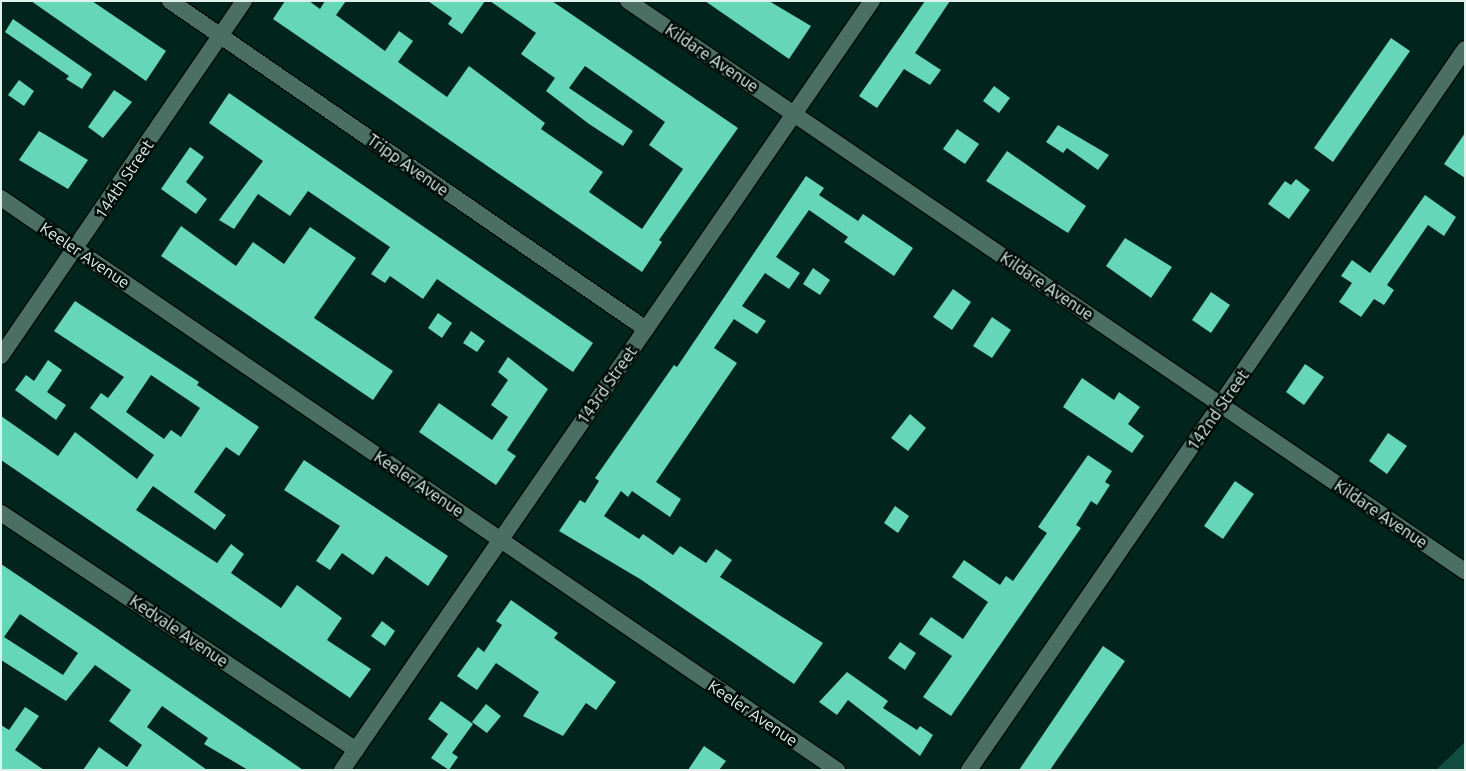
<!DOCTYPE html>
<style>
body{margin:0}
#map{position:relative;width:1466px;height:771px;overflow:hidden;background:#01251c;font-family:Ubuntu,sans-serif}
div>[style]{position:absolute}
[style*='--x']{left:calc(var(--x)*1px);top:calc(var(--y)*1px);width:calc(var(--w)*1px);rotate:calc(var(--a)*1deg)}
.green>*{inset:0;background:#114e40}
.building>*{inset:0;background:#65d6b8}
.roads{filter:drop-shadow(1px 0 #000c07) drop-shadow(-1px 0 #000c07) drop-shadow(0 1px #000c07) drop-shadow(0 -1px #000c07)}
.minor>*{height:16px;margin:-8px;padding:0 8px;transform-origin:8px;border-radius:8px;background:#4c6f64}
span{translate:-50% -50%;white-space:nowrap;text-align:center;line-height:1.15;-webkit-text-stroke:5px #010b07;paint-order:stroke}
.street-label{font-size:16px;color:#def1eb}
.frame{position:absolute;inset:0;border:2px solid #def1eb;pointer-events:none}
</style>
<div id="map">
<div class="green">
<div style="clip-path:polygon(1465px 742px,1465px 770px,1436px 770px)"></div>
</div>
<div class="building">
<div style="clip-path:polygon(31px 1px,92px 1px,166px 51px,146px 81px)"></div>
<div style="clip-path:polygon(285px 1px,309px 1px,320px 9px,325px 1px,346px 1px,336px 15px,385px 51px,399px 31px,413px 41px,398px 62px,447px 97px,469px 66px,545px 123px,541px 129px,603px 172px,589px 192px,642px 229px,683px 169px,649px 145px,665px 122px,585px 66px,569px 88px,633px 131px,623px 146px,589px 124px,546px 91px,555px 78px,521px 54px,536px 33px,490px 1px,552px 1px,738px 128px,659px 240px,662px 242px,642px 272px,273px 19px)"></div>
<div style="clip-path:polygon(428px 1px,485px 1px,462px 34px,448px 24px,452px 18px)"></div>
<div style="clip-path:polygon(705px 1px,769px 1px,811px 26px,789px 59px)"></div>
<div style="clip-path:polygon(925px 1px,950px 1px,915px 53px,941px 70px,930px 85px,904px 69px,877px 108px,859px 96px)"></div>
<div style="clip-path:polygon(13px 19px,92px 74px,82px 89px,66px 79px,69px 76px,5px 32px)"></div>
<div style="clip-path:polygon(1391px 38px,1410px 51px,1333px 162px,1314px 148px)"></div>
<div style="clip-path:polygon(19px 80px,34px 91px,24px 106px,8px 95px)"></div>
<div style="clip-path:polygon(994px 86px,1010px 98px,999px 113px,983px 101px)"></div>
<div style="clip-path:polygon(114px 90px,132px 102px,103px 138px,88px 127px)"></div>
<div style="clip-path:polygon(229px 93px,593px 343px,573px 372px,437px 279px,423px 299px,390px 276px,385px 283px,371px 274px,390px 247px,308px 191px,290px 216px,258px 194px,234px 229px,219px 220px,263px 161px,209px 123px)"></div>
<div style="clip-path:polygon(1058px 125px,1109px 155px,1098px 170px,1067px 148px,1063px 153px,1046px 142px)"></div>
<div style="clip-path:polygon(957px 129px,979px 144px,965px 164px,943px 149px)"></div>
<div style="clip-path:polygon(39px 131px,88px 160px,68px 189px,19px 160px)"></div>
<div style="clip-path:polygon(1465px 133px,1465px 178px,1444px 164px)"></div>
<div style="clip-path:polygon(190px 147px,204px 157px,186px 182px,207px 199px,196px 214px,161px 189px)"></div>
<div style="clip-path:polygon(1007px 151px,1086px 206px,1068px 233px,986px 181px)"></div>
<div style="clip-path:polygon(806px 176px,824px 188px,819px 195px,858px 221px,863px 214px,913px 248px,894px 276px,844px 242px,848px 237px,809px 210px,776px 257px,800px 273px,789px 289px,765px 273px,742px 306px,766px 321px,757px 334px,734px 319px,714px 348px,737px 363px,656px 482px,681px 499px,670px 517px,632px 491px,628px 497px,621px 491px,604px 516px,639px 539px,643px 534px,673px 555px,680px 546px,706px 563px,716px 549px,732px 560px,720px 577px,823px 643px,794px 684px,640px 579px,559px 531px,580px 500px,585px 503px,599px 481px,595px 478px,674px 365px,677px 367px)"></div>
<div style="clip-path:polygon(1296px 179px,1310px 190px,1289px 219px,1268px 204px,1285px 181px,1291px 185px)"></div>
<div style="clip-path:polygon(1425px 195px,1456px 217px,1444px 236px,1428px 225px,1387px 285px,1394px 290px,1384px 305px,1374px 299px,1361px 317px,1339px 302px,1352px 283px,1341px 276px,1352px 260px,1370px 273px)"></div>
<div style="clip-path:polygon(181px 226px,236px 266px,253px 242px,284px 264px,310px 227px,356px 258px,314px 318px,393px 371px,373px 400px,161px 256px)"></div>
<div style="clip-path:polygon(1125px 238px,1172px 267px,1151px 298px,1106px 266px)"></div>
<div style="clip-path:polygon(813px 268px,830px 280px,820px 295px,803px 284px)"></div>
<div style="clip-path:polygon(953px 289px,971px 302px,952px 330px,933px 317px)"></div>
<div style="clip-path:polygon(1211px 292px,1230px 305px,1211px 333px,1192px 320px)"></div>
<div style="clip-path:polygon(evenodd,75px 301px,199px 382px,197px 385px,259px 427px,239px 456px,226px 447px,194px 492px,226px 515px,215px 530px,153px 486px,136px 510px,217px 563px,231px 544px,244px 554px,231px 573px,281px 608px,297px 585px,342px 618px,327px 640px,371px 669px,350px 698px,1px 460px,1px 416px,58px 456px,75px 432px,137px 479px,154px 455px,90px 408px,101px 393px,108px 398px,124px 377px,54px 331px,75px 301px,151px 375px,200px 408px,181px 437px,171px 430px,164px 439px,126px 412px,151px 375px)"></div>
<div style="clip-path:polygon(438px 313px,452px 323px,442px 338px,428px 328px)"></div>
<div style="clip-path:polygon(992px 317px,1011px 330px,992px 358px,973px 346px)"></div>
<div style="clip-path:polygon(471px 331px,485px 341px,477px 352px,463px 343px)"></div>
<div style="clip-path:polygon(508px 357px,548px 389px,507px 450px,516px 456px,496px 485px,419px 432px,439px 403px,492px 440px,508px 417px,491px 405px,508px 380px,498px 372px)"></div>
<div style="clip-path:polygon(48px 360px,62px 370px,47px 392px,66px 405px,56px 420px,15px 390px,26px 375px,34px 381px)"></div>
<div style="clip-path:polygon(1305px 364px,1324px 377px,1304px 405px,1286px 392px)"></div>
<div style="clip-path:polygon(1082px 378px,1114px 400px,1119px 392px,1140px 407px,1128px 424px,1144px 436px,1132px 453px,1063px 407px)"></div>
<div style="clip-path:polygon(910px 414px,926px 428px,908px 451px,891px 438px)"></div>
<div style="clip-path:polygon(1388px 433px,1407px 446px,1387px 474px,1369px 461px)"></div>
<div style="clip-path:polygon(1088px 455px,1112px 471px,1105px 482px,1110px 485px,1097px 505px,1091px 501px,1076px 525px,1081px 528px,951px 716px,923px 697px,952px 656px,919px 634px,931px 617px,963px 639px,988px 602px,952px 577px,964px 560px,1000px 585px,1006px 576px,1013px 581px,1047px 533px,1038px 527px)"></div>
<div style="clip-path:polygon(304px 460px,448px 556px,428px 586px,386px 556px,373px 575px,342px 553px,330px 570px,316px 561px,340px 526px,284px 490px)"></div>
<div style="clip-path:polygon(1235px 481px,1254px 494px,1223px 539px,1204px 526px)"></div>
<div style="clip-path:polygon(895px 506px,909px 516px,898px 533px,884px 523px)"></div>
<div style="clip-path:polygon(evenodd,1px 564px,95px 627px,303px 770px,248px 770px,204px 744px,208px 738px,162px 706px,147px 727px,207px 770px,83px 770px,99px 747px,127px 767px,142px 745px,109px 721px,131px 690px,95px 665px,66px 701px,1px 660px,1px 564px,20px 614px,78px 653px,63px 675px,4px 637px,20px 614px)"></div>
<div style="clip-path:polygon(511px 600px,558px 633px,554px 638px,616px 682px,596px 710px,586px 703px,563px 736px,523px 716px,539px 692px,496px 663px,477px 690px,457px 676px,478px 647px,484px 652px,502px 625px,496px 621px)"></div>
<div style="clip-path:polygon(382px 621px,395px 631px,385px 646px,371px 636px)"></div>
<div style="clip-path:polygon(900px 642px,916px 653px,905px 670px,888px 658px)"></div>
<div style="clip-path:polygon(1103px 646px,1125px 661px,1092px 709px,1050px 770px,1019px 770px)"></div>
<div style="clip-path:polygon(847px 672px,888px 701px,883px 708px,917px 730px,920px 726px,933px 735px,920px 756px,848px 700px,837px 715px,819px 702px)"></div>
<div style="clip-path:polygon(441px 701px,473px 724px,452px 753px,458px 757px,449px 770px,431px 758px,448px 734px,428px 719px)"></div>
<div style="clip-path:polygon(486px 704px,501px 716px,487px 733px,472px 722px)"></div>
<div style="clip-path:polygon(25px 707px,39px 716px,15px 750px,44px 770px,1px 770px,1px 725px,9px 730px)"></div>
<div style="clip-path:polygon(704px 746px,726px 761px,719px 770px,688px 770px)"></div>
</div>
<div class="roads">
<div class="minor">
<div style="--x:170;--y:1;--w:578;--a:34.57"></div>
<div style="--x:628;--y:1;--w:1013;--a:34.26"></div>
<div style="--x:1;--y:198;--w:1013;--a:34.38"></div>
<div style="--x:1;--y:356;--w:430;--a:-55.6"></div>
<div style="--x:1;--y:513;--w:427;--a:33.7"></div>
<div style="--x:342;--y:770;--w:934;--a:-55.43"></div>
<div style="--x:969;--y:770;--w:875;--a:-55.47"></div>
</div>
</div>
<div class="street-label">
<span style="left:712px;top:58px;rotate:34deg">Kildare Avenue</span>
<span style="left:408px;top:165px;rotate:35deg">Tripp Avenue</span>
<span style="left:124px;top:179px;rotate:-56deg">144th Street</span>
<span style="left:85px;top:255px;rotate:34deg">Keeler Avenue</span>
<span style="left:1047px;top:286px;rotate:34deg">Kildare Avenue</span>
<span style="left:607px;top:385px;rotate:-55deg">143rd Street</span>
<span style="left:1218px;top:410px;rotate:-55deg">142nd Street</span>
<span style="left:419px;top:484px;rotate:34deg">Keeler Avenue</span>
<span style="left:1381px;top:514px;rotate:34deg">Kildare Avenue</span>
<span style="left:179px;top:631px;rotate:34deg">Kedvale Avenue</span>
<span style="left:753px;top:713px;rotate:34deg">Keeler Avenue</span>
</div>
<div class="frame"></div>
</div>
